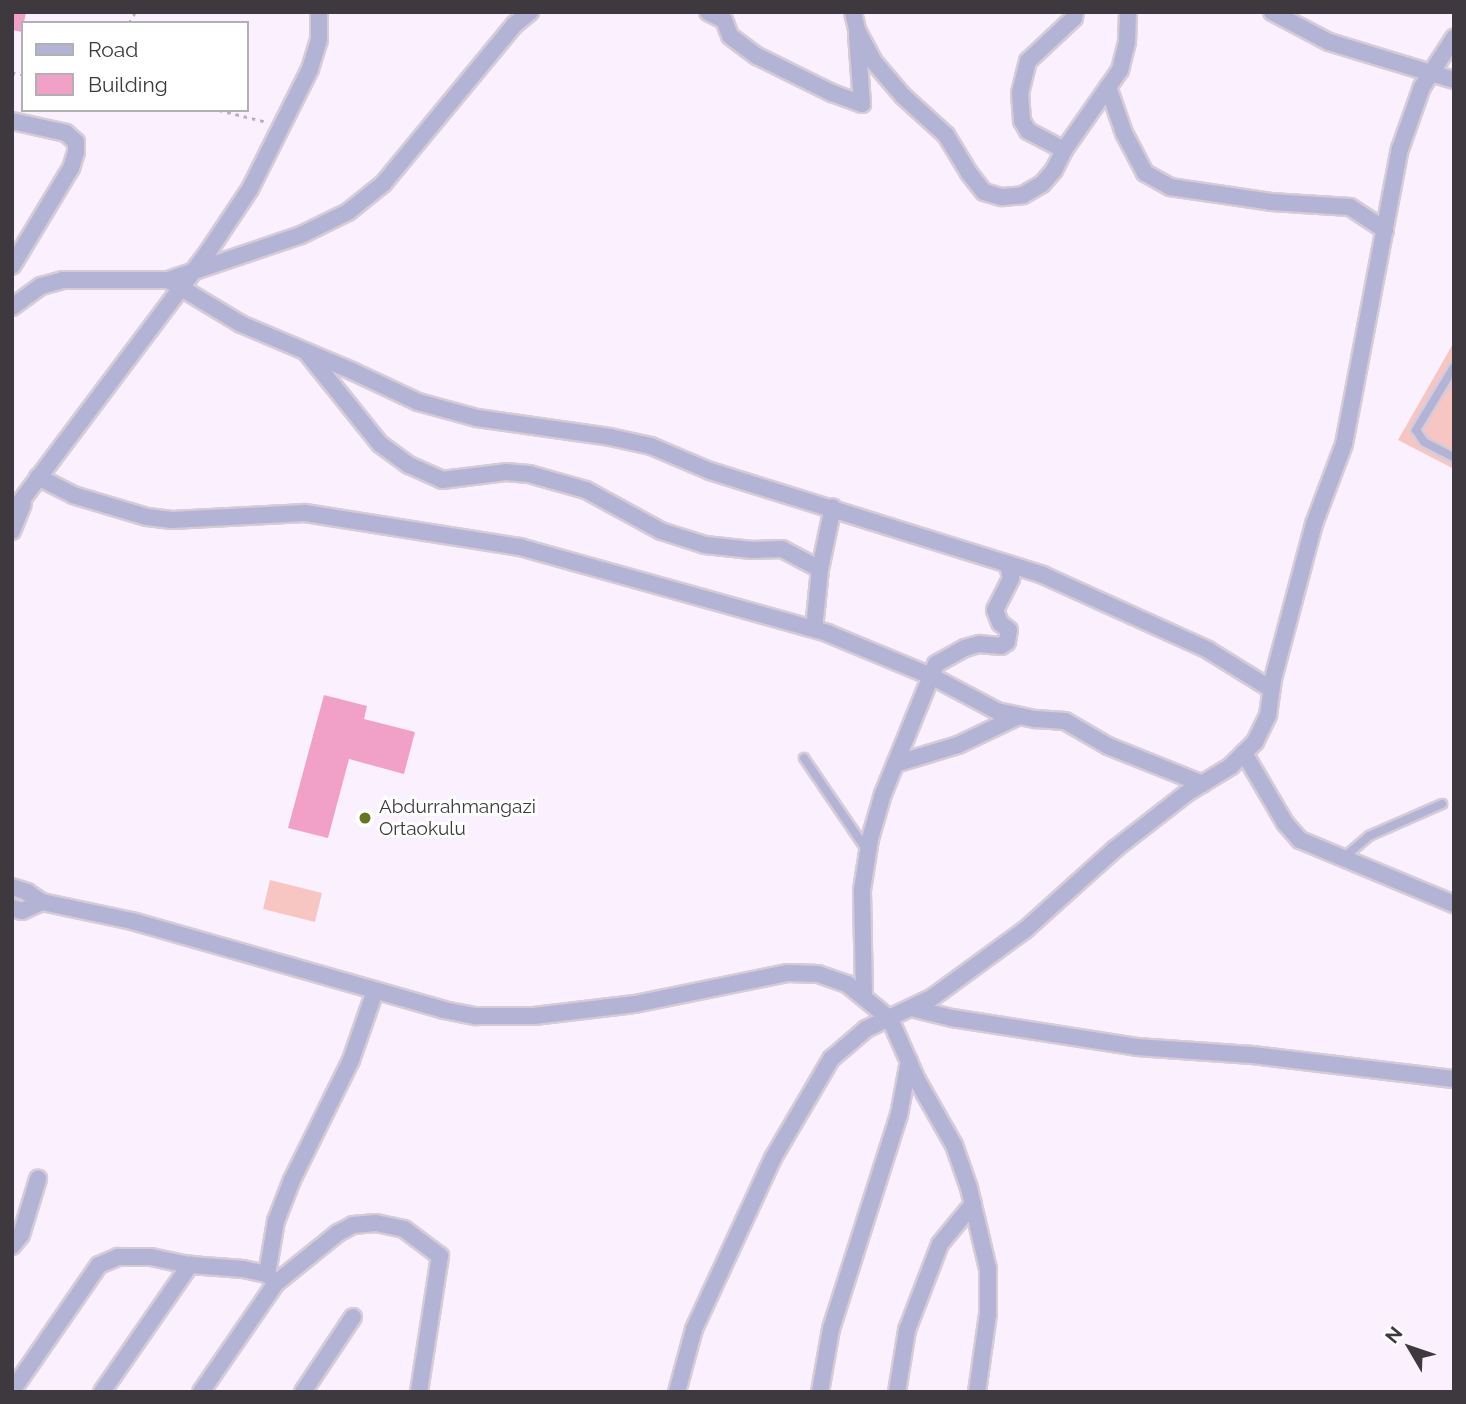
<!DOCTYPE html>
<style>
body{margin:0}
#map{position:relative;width:1466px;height:1404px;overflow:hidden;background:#fbf1fe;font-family:Raleway,sans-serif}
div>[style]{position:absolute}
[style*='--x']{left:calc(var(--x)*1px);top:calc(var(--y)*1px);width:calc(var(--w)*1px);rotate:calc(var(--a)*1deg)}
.green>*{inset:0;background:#f7c6c3}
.building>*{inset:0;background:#f1a0c7}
.path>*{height:2.5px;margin-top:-1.25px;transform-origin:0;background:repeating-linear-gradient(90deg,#b8b0ba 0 3.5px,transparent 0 8.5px)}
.roads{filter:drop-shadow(2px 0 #d5ccd8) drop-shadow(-2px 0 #d5ccd8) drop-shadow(0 2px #d5ccd8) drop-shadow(0 -2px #d5ccd8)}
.service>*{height:8px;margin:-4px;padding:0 4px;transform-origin:4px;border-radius:4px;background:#b3b3d5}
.minor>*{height:16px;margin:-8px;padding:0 8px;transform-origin:8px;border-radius:8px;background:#b3b3d5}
.dots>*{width:19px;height:19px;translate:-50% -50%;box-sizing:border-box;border:4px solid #fff;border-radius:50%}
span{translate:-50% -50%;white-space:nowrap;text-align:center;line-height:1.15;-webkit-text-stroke:6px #fff;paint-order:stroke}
.poi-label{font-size:19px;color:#3d393e}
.left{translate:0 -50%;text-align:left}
.frame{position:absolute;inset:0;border:14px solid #3d393e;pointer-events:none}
.legend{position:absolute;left:21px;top:21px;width:228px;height:91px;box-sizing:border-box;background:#fff;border:2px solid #b1b0b2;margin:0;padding:9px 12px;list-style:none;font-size:21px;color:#3d393e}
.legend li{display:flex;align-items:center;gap:14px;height:35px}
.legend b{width:35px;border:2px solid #b1b0b2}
.north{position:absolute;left:1375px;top:1313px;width:70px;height:70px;-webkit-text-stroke:5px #fff;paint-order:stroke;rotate:309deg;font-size:19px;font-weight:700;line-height:28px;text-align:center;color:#3d393e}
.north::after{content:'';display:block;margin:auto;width:24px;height:32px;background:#3d393e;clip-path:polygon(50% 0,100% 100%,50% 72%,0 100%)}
</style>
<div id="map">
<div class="green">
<div style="clip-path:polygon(1454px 342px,1454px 469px,1398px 440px)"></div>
<div style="clip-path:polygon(270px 880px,322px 893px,315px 922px,263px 909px)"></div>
</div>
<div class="building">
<div style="clip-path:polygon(12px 12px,26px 12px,22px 32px,12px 30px)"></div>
<div style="clip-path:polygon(324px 695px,367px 706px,364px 719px,415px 732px,404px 774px,349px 759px,328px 838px,288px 828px)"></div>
</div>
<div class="path">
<div style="--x:129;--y:23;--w:13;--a:-61"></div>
<div style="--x:12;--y:73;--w:11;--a:5"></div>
<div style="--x:219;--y:110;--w:49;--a:14"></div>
</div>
<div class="roads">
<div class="service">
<div style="--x:1454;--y:367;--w:74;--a:121.1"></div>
<div style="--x:1416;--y:430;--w:14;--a:56"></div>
<div style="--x:1424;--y:442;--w:34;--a:27"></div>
<div style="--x:804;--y:758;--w:110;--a:55.7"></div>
<div style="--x:1343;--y:858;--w:34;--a:-40"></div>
<div style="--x:1369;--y:836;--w:80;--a:-23.7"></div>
</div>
<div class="minor">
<div style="--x:708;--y:12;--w:18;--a:27"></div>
<div style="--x:724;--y:20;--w:17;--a:69"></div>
<div style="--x:730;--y:36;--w:34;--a:37"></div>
<div style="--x:757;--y:56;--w:84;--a:26.3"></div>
<div style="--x:832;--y:93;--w:32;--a:20"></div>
<div style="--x:862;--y:104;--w:69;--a:-94.1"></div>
<div style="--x:853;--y:12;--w:18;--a:77"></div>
<div style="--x:857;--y:30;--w:36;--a:62"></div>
<div style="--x:874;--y:62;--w:45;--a:49.5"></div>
<div style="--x:903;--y:96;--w:58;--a:42.2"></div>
<div style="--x:946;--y:135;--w:44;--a:58.8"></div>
<div style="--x:969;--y:173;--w:24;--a:52"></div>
<div style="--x:984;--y:192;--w:19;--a:16"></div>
<div style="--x:1002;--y:197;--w:21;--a:-5"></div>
<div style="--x:1023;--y:195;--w:22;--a:-30"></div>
<div style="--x:1042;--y:184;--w:18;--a:-49"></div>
<div style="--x:1054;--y:170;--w:22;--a:-63"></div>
<div style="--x:1064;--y:150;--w:98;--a:-55"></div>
<div style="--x:1120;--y:70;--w:29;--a:-76"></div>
<div style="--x:1127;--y:42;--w:30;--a:-88"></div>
<div style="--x:1272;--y:12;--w:64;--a:27.8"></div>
<div style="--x:1329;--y:42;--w:131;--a:16.9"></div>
<div style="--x:1108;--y:87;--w:49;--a:70.8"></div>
<div style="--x:1124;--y:133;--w:45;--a:62.3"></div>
<div style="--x:1145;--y:173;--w:29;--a:29"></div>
<div style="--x:1170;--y:187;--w:102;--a:8.4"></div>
<div style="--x:1271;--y:202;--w:79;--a:3.6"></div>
<div style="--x:1350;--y:207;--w:42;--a:33.3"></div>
<div style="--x:12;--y:121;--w:55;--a:12.5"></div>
<div style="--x:66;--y:133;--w:13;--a:42"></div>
<div style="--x:76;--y:142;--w:10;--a:90"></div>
<div style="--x:76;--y:152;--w:17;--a:107"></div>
<div style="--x:71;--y:168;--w:114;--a:121"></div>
<div style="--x:1064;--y:150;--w:41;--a:-152.2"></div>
<div style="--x:1028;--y:131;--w:12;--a:-121"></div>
<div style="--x:1022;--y:121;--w:28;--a:-94"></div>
<div style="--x:1020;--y:93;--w:33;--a:-76"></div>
<div style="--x:1028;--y:61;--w:63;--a:-43.1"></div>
<div style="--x:1074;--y:18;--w:6;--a:-81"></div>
<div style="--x:168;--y:280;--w:85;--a:31.1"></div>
<div style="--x:241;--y:324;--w:121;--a:22.9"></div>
<div style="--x:352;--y:371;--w:73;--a:25.2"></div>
<div style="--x:418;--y:402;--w:61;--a:15.2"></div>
<div style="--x:477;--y:418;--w:134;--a:8.1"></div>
<div style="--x:610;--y:437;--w:42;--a:12.4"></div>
<div style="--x:651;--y:446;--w:64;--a:23"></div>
<div style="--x:710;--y:471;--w:349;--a:17.3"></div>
<div style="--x:1043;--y:575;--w:181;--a:24.4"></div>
<div style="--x:1208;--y:650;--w:74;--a:31.8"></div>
<div style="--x:12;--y:307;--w:36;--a:-36"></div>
<div style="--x:41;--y:286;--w:23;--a:-15"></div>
<div style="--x:63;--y:280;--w:105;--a:0"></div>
<div style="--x:168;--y:280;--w:140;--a:-18.7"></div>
<div style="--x:301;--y:235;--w:52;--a:-26.1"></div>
<div style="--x:348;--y:212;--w:45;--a:-38.7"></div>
<div style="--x:383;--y:184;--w:206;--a:-50.5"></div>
<div style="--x:514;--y:25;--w:21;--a:-39"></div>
<div style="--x:307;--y:353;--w:117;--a:51.3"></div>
<div style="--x:380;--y:444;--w:36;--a:36"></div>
<div style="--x:409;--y:465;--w:36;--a:24"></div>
<div style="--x:442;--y:480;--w:64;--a:-7.1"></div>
<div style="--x:506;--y:472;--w:23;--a:5"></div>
<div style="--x:529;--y:474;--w:59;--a:15.7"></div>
<div style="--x:586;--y:490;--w:85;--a:28.7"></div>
<div style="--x:661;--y:531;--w:46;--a:17.7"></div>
<div style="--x:705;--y:545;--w:47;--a:6.1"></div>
<div style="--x:752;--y:550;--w:30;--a:-2"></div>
<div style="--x:782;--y:549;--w:43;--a:27.8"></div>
<div style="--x:38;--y:477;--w:39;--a:27"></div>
<div style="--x:73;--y:495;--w:77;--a:16.6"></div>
<div style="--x:147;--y:517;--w:25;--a:7"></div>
<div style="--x:172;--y:520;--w:133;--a:-3"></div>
<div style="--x:305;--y:513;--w:218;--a:9"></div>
<div style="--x:520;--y:547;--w:319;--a:15.6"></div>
<div style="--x:827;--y:633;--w:113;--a:22.5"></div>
<div style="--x:931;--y:676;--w:75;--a:27.9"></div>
<div style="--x:997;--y:711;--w:40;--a:12"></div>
<div style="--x:1036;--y:719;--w:29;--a:4"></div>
<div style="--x:1065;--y:721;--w:50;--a:30.2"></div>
<div style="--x:1108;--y:746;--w:102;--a:21.8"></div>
<div style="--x:12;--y:513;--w:326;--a:-53.1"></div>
<div style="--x:208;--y:252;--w:76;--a:-56.3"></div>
<div style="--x:250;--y:189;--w:134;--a:-63.4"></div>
<div style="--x:310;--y:69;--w:31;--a:-73"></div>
<div style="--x:319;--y:39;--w:27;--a:-90"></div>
<div style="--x:12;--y:531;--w:29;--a:-68"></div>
<div style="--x:814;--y:629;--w:60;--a:-84.3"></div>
<div style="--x:820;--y:569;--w:63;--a:-78.2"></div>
<div style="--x:1244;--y:753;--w:81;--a:59.6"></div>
<div style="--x:1285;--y:823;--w:23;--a:49"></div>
<div style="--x:1300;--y:840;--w:167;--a:22.6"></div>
<div style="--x:895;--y:764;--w:66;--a:-16.8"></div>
<div style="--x:958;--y:745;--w:68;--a:-25.4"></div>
<div style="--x:12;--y:887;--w:16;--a:18"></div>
<div style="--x:27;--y:892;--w:18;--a:34"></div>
<div style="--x:42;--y:902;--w:92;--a:11.9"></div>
<div style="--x:132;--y:921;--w:324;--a:15.9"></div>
<div style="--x:444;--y:1010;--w:33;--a:11"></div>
<div style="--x:476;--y:1016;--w:58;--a:0"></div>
<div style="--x:534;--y:1016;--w:102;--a:-6.8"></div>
<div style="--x:635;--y:1004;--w:156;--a:-11.5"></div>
<div style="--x:788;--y:973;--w:30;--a:2"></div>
<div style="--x:818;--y:974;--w:31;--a:19"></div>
<div style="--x:847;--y:984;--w:55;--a:39.1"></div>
<div style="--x:890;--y:1019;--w:67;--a:66.1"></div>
<div style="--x:917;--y:1080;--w:75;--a:60.4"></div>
<div style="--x:954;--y:1145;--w:46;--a:70.8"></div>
<div style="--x:969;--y:1188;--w:83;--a:76.8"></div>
<div style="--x:988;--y:1269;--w:45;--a:90"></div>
<div style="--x:988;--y:1314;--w:79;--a:98"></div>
<div style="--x:12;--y:908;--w:10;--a:17"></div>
<div style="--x:22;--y:911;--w:22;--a:-24"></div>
<div style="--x:864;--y:996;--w:106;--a:-91.1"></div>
<div style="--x:862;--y:890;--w:52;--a:-81.1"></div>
<div style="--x:870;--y:839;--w:47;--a:-73.9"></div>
<div style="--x:883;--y:794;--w:140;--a:-67.8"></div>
<div style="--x:936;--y:664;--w:33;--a:-29"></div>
<div style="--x:965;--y:648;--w:15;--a:-16"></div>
<div style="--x:979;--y:644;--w:22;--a:5"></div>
<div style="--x:1001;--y:646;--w:7;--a:-34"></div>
<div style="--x:1007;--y:642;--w:12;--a:-81"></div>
<div style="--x:1009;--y:630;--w:11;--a:-142"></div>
<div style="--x:1000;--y:623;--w:14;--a:-111"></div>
<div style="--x:995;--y:610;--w:36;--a:-63"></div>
<div style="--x:1011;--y:578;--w:13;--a:-103"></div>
<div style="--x:911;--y:1008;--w:42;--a:13.7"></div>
<div style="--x:952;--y:1018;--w:187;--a:8.9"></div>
<div style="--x:1137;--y:1047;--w:115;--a:4"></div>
<div style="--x:1252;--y:1055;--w:203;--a:6.8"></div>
<div style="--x:12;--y:1246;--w:14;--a:-51"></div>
<div style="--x:21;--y:1235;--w:59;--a:-73.1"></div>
<div style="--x:267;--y:1274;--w:54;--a:-80.4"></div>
<div style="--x:276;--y:1221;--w:44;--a:-68.7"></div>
<div style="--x:292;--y:1180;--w:134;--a:-63.8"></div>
<div style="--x:351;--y:1060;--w:73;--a:-70.8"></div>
<div style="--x:12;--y:1391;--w:153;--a:-55.4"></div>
<div style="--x:99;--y:1265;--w:21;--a:-23"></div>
<div style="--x:118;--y:1257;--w:33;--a:0"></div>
<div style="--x:151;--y:1257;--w:40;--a:12"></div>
<div style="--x:190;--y:1265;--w:53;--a:4.3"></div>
<div style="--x:243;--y:1269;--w:25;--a:12"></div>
<div style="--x:267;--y:1274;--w:13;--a:45"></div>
<div style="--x:102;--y:1392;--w:155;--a:-55.3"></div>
<div style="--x:201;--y:1392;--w:132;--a:-55.5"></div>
<div style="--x:276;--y:1283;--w:80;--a:-38.9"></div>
<div style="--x:338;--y:1233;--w:17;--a:-28"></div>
<div style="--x:353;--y:1225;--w:23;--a:-5"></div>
<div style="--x:376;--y:1223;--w:29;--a:12"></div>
<div style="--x:404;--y:1229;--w:45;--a:36.9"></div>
<div style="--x:440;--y:1256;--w:138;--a:98.8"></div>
<div style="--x:303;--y:1392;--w:90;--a:-56.3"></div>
<div style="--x:677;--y:1392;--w:65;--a:-74.9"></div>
<div style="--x:694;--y:1329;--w:188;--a:-65.2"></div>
<div style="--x:773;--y:1158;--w:115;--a:-59.6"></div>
<div style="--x:831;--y:1059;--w:46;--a:-40.6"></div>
<div style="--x:866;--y:1029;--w:74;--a:-25.5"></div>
<div style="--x:933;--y:997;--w:114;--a:-36.1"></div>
<div style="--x:1025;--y:930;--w:121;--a:-42"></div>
<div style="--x:1115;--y:849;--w:91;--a:-37.9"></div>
<div style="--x:1187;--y:793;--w:52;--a:-31.5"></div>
<div style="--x:1231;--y:766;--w:34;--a:-45"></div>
<div style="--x:1255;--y:742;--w:30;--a:-64"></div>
<div style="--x:1268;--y:715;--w:36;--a:-82"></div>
<div style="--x:1273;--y:679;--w:160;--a:-75.2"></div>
<div style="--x:1314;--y:524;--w:85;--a:-69.4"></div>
<div style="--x:1344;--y:444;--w:300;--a:-79.3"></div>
<div style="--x:1400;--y:149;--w:66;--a:-70.5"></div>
<div style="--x:1422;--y:87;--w:59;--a:-56.9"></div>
<div style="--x:820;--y:1392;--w:64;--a:-80.1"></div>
<div style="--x:831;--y:1329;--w:225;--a:-72.4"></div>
<div style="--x:899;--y:1115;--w:55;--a:-79.5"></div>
<div style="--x:897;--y:1392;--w:63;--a:-80.8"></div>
<div style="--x:907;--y:1330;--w:92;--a:-69"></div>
<div style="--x:940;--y:1244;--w:52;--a:-50.5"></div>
</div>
</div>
<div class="dots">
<div style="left:365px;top:818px;background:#677521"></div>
</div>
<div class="poi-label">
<span class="left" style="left:379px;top:818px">Abdurrahmangazi<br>Ortaokulu</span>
</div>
<div class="frame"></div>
<ul class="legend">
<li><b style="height:9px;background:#b3b3d5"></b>Road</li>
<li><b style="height:19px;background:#f1a0c7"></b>Building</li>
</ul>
<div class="north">N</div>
</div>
